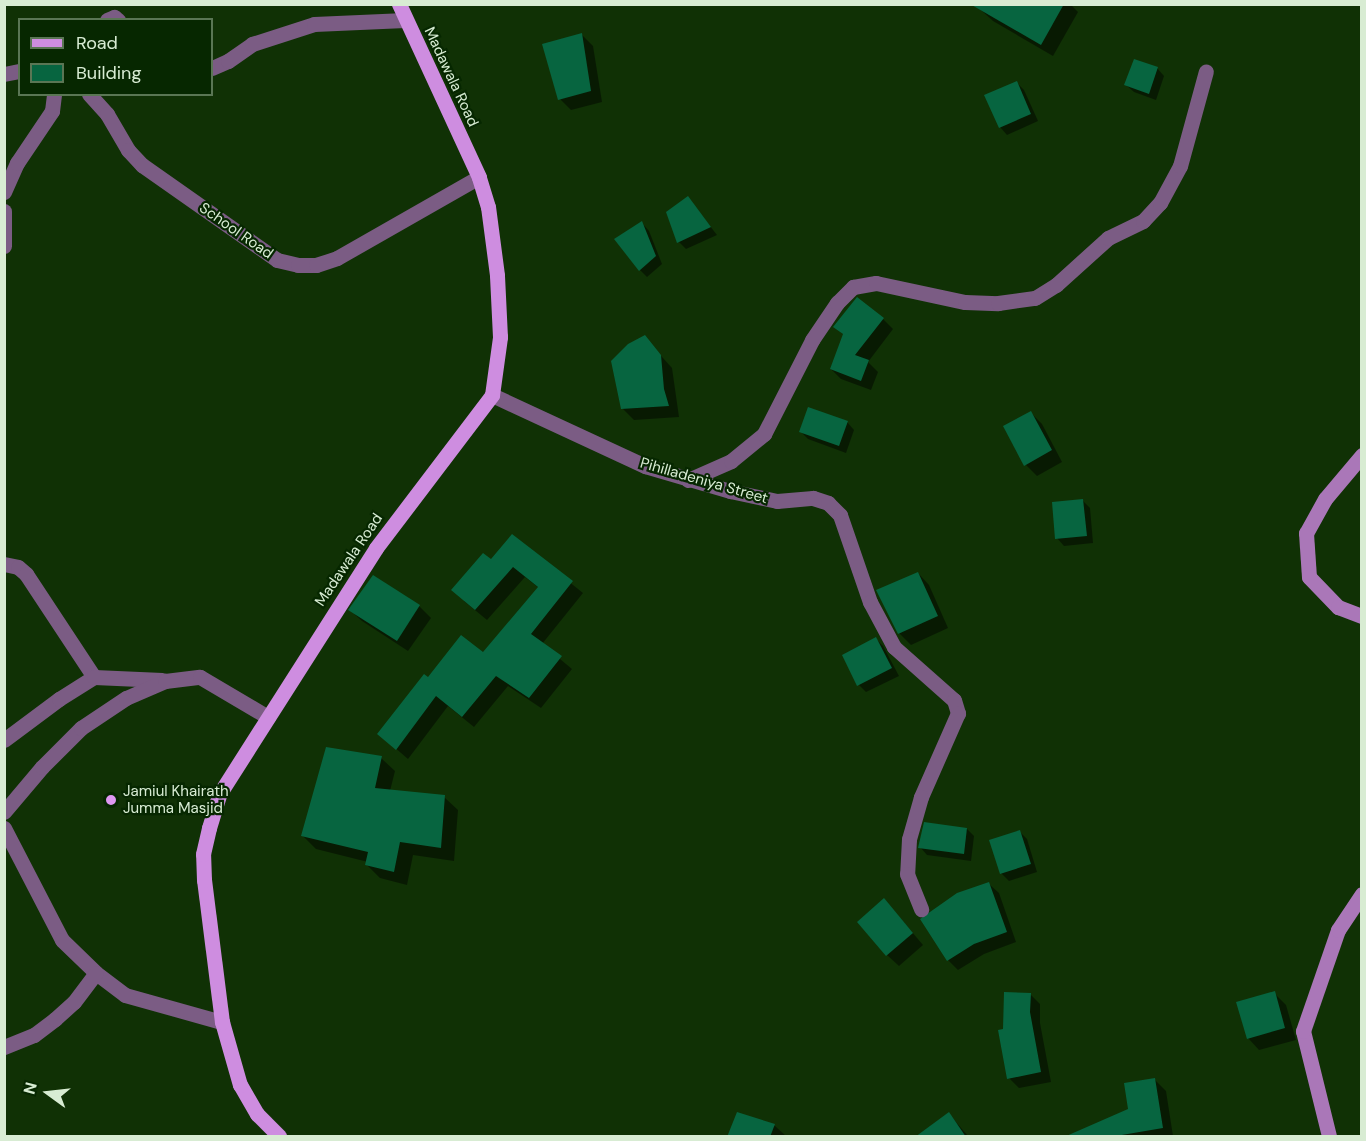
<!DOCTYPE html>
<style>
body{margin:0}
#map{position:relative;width:1366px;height:1141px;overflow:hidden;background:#103105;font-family:"DM Sans",sans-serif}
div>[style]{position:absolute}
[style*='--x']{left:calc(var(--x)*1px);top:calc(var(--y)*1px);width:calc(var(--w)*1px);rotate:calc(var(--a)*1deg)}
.shadow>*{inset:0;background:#0007}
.building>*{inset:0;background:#076540}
.street>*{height:15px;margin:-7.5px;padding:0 7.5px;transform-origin:7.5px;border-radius:7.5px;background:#7b5c84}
.secondary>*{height:15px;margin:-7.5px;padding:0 7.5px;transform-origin:7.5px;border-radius:7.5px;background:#aa77b8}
.primary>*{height:15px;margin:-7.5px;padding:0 7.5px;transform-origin:7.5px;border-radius:7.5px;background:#ce8de0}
.dots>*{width:16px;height:16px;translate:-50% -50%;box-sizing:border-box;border:3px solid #062700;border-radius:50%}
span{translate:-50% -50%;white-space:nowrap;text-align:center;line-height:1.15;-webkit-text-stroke:4.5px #062700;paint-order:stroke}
.street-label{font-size:15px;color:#d8ecd3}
.poi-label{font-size:15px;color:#d8ecd3}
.left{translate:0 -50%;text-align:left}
.frame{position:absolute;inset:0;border:6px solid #d8ecd3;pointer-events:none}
.legend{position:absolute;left:18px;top:18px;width:195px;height:78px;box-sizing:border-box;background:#062700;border:2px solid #5a7654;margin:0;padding:8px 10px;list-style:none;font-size:18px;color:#d8ecd3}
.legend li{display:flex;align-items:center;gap:12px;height:30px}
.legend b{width:30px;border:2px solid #5a7654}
.north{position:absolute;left:18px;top:1063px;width:60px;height:60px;-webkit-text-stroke:4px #062700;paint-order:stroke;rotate:285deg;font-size:16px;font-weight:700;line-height:24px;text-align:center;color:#d8ecd3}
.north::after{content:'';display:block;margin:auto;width:21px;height:27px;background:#d8ecd3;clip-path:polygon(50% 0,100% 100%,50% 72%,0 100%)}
</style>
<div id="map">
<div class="shadow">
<div style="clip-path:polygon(984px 4px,1070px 4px,1078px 12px,1053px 56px,993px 21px,981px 10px)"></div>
<div style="clip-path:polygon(581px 34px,593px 46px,602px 102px,571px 110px,560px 99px)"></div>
<div style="clip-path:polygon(1157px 68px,1164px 76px,1156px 100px,1134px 92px,1126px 85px)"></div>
<div style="clip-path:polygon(1017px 83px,1024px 90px,1038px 121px,1007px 135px,1000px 127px)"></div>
<div style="clip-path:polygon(688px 198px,717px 235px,686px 249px,679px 242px)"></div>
<div style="clip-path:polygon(642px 223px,649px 231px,662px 264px,647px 277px,640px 270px)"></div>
<div style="clip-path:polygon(883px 319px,893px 329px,868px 362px,878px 372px,871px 390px,841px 379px,831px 369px,844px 335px,835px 326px)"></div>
<div style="clip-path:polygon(644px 337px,672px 368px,679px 417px,634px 420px,622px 408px)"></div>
<div style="clip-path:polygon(1031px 413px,1042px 424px,1062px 462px,1037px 476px,1026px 465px)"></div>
<div style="clip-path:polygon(847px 422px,854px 430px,846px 453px,808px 439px,801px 432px)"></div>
<div style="clip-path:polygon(1083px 501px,1090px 508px,1093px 543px,1064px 546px,1057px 538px)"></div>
<div style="clip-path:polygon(512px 536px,583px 593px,542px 644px,572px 669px,541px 708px,508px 686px,474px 727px,448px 706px,408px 759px,379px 734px,428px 679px,483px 654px,539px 588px,525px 577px,487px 620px,464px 601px,491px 561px)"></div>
<div style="clip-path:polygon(918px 573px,929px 585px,948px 628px,911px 645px,899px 633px)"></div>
<div style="clip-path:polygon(419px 606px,431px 618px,408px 651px,362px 621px,350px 610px)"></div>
<div style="clip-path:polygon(876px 639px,883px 646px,899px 676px,866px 692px,859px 685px)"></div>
<div style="clip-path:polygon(381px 758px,395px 771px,390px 791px,444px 797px,458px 810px,454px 861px,413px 855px,407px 885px,380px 878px,367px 865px,368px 862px,316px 849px,303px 836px)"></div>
<div style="clip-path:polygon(967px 829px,974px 836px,971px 861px,927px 855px,920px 847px)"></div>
<div style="clip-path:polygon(1020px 832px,1027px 839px,1037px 872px,1009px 881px,1001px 873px)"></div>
<div style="clip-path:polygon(989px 884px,999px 893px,1016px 942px,984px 954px,958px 970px,949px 961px,923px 920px)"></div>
<div style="clip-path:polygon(895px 912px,923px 945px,899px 966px,887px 955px)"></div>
<div style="clip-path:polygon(1274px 993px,1286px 1005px,1296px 1040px,1259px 1050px,1248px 1038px)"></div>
<div style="clip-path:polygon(1030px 994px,1040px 1004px,1040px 1023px,1051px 1082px,1019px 1088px,1009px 1078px,1004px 1031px)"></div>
<div style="clip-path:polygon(1155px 1080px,1166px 1091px,1173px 1136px,1074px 1136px,1130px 1110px)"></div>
<div style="clip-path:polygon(738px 1113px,775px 1126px,786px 1136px,728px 1136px)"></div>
<div style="clip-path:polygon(949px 1114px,968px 1136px,917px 1136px)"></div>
<div style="clip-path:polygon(1019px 1135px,1043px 1136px,1018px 1136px)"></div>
</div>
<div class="building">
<div style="clip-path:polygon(970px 4px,1064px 4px,1041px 45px)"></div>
<div style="clip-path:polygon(582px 33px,591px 91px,558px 100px,542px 44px)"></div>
<div style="clip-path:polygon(1134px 59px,1158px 67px,1149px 94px,1124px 85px)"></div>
<div style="clip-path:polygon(1017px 81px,1031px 114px,999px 128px,984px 95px)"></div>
<div style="clip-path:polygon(688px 196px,711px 227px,677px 243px,666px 212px)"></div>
<div style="clip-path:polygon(642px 221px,656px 256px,639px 271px,614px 239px)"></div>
<div style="clip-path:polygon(857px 297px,884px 318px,855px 355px,869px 360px,861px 381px,830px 369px,843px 334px,833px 327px)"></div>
<div style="clip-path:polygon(645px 335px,661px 355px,664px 389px,669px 406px,621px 409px,611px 361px,628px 344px)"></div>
<div style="clip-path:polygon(808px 407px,848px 421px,839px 446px,799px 432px)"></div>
<div style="clip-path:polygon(1031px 411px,1052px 450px,1024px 466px,1003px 426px)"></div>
<div style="clip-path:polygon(1083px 499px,1087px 536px,1055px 539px,1052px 502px)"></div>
<div style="clip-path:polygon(512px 534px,573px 581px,531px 634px,562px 656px,529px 698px,496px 676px,462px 717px,436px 696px,396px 750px,377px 734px,424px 674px,428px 677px,461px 635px,483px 652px,538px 587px,513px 567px,475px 610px,451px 590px,483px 553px,491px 559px)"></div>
<div style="clip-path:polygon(918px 572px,938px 616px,898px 634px,876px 590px)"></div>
<div style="clip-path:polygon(373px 575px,420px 605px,397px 641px,348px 610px)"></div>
<div style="clip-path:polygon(876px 637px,892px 668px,857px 686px,842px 655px)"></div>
<div style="clip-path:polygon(326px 747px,382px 756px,375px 788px,445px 795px,441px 848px,400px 842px,394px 872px,365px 865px,368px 852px,301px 836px)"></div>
<div style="clip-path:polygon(924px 822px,967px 828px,964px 854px,918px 848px)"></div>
<div style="clip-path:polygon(1020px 830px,1031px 864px,1000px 874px,989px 840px)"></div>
<div style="clip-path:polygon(989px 882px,1007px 932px,974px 944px,947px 961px,920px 919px,957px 893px)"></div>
<div style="clip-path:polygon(884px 898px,913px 933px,886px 956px,857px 922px)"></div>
<div style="clip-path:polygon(1275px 991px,1285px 1028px,1247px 1039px,1236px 1002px)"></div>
<div style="clip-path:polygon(1004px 992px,1031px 993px,1030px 1012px,1041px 1072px,1007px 1079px,998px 1030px,1003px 1029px)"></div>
<div style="clip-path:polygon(1155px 1078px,1163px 1128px,1110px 1137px,1064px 1137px,1128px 1109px,1124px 1083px)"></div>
<div style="clip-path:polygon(737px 1112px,775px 1124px,770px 1137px,727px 1137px)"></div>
<div style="clip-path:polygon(949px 1112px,966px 1137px,915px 1137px)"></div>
</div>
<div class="street">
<div style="--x:107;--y:20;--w:8;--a:-23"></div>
<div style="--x:114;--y:17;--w:5;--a:37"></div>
<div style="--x:212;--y:68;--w:17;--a:-24"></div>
<div style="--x:228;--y:61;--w:29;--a:-35"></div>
<div style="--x:252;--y:44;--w:65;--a:-17.9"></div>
<div style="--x:314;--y:24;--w:91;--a:-2.5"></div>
<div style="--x:4;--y:74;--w:16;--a:-11"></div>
<div style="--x:89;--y:94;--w:27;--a:48"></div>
<div style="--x:107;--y:114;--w:42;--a:59.7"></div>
<div style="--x:128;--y:150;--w:21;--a:47"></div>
<div style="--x:142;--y:165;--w:165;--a:35.1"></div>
<div style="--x:277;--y:260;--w:22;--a:13"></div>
<div style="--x:298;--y:265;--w:18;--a:0"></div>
<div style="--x:316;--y:265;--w:22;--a:-18"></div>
<div style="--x:337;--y:258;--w:163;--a:-29.7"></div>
<div style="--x:4;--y:192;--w:32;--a:-66"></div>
<div style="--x:17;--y:163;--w:63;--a:-56.1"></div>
<div style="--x:52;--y:111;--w:17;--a:-83"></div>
<div style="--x:4;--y:211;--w:35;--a:90"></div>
<div style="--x:492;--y:395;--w:169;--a:24.9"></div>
<div style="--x:645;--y:466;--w:89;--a:16.4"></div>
<div style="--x:730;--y:491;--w:48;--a:12"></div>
<div style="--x:777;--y:501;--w:36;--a:-5"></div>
<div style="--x:813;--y:498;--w:16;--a:18"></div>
<div style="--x:828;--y:503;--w:17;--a:45"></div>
<div style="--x:840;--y:515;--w:92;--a:71"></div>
<div style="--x:870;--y:602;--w:51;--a:61.9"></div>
<div style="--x:894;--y:647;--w:80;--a:41.5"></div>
<div style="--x:954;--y:700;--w:14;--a:73"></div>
<div style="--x:958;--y:713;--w:92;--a:113.8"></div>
<div style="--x:921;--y:797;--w:44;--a:105.9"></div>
<div style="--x:909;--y:839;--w:35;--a:93"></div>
<div style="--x:907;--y:874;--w:38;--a:68"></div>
<div style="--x:688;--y:480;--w:47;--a:-23.8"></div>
<div style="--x:731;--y:461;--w:43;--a:-39.3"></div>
<div style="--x:764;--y:434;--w:106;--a:-62.9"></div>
<div style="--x:812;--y:340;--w:45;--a:-56"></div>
<div style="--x:837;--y:303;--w:23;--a:-45"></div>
<div style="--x:853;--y:287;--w:23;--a:-10"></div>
<div style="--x:876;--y:283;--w:91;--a:12.1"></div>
<div style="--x:965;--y:302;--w:33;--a:2"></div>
<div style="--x:998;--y:303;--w:37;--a:-8"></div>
<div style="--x:1035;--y:298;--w:25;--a:-32"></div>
<div style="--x:1056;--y:285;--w:70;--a:-42.1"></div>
<div style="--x:1108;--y:238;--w:39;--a:-26"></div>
<div style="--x:1143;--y:221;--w:25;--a:-47"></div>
<div style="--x:1160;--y:203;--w:42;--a:-61.6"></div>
<div style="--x:1180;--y:166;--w:98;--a:-74.7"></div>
<div style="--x:4;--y:564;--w:14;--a:12"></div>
<div style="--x:18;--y:567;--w:11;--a:41"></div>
<div style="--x:26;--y:574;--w:123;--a:56.6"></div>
<div style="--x:4;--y:740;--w:69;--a:-36.7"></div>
<div style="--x:59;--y:699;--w:41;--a:-32.2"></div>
<div style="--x:94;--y:677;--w:68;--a:2.5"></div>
<div style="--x:4;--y:812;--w:59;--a:-49.8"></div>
<div style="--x:42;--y:767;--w:55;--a:-45"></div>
<div style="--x:81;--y:728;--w:54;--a:-33.7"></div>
<div style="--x:126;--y:698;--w:43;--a:-23.6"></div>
<div style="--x:165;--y:681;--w:35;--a:-7"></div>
<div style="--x:200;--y:677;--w:79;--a:30.5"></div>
<div style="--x:4;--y:828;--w:126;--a:62.6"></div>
<div style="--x:62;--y:940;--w:47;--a:44.1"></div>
<div style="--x:96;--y:973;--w:36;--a:37"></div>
<div style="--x:125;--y:995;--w:101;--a:15.6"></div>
<div style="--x:4;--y:1047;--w:32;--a:-22"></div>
<div style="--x:34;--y:1035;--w:26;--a:-37"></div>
<div style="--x:55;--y:1019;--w:25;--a:-42"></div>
<div style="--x:74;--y:1002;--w:36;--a:-53"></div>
</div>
<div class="secondary">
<div style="--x:1362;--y:455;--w:57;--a:130.1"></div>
<div style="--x:1325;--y:499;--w:39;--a:119"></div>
<div style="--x:1306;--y:533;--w:44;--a:86.1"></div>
<div style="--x:1309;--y:577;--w:42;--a:46"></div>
<div style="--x:1338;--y:607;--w:26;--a:21"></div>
<div style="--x:1329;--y:1136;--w:108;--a:-103.9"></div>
<div style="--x:1303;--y:1031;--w:107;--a:-70.9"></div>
<div style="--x:1338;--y:930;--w:43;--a:-56.3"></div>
</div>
<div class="primary">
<div style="--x:279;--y:1136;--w:31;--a:-135"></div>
<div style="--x:257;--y:1114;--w:34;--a:-120"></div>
<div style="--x:240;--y:1085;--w:66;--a:-105.9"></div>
<div style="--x:222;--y:1022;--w:143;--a:-97.2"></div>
<div style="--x:204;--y:880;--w:26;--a:-92"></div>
<div style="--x:203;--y:854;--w:27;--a:-77"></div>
<div style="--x:209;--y:828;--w:37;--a:-73"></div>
<div style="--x:220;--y:793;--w:290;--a:-57.5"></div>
<div style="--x:376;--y:548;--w:192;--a:-52.8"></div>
<div style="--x:492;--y:395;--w:59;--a:-82.1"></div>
<div style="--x:500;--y:337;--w:62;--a:-92.8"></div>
<div style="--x:497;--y:275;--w:69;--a:-97.5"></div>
<div style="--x:488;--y:207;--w:31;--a:-107"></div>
<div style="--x:479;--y:177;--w:191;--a:-114.8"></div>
</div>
<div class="dots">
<div style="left:111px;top:800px;background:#df98f2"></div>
</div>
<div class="street-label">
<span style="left:451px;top:77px;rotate:65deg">Madawala Road</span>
<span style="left:236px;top:231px;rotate:35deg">School Road</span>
<span style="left:704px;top:481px;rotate:16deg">Pihilladeniya Street</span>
<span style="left:349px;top:560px;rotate:-56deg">Madawala Road</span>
</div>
<div class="poi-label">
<span class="left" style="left:123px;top:800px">Jamiul Khairath<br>Jumma Masjid</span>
</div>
<div class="frame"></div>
<ul class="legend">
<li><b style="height:8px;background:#ce8de0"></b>Road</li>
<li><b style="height:16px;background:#076540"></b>Building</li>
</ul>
<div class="north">N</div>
</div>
